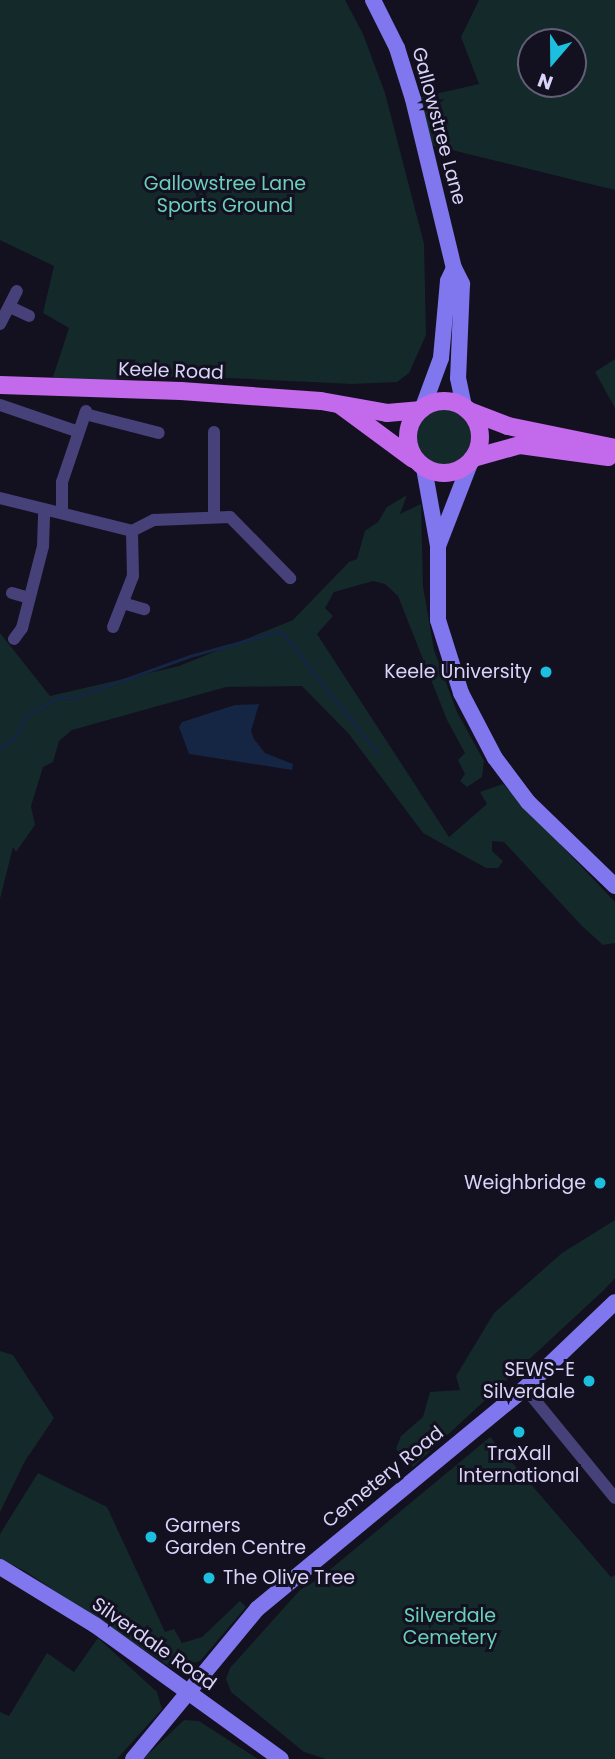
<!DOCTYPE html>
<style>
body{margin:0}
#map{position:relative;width:615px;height:1759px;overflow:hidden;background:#131020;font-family:Poppins,sans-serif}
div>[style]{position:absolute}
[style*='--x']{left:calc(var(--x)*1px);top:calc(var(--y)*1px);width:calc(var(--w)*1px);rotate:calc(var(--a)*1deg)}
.green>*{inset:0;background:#142929}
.round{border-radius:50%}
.water>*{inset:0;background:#152544}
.stream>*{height:2.5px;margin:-1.25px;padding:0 1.25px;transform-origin:1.25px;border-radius:1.25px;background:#152544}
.street>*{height:12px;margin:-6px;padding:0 6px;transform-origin:6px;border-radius:6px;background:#464179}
.secondary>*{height:16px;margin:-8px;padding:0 8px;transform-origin:8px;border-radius:8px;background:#8077ee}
.primary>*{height:18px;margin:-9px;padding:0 9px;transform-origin:9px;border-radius:9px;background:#c269ec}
.primary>.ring{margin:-9px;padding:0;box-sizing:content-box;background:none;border:18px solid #c269ec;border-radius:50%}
.dots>*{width:19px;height:19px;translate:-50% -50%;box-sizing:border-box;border:4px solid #131020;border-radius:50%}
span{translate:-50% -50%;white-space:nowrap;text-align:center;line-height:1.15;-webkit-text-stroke:6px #131020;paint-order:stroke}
.street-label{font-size:19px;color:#dad4fa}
.park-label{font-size:19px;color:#69d0bc}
.poi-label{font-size:19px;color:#dad4fa}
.right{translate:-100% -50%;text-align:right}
.left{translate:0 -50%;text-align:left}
.north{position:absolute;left:517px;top:28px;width:70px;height:70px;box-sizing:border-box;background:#131020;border:2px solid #635e77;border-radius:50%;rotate:200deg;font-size:19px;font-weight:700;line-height:28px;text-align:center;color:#dad4fa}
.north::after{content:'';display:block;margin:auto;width:24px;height:32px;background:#1cc0de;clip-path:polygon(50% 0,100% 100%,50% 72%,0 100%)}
</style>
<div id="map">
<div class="green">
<div style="clip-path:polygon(0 0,345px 0,363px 34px,385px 93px,424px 244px,426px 335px,409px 373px,397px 382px,352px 384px,187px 376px,80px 381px,53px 377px,69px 328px,43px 313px,54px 266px,0 240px)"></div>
<div style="clip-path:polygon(evenodd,479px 0,615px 0,615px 190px,423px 143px,413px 99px,479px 84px,461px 37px,479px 0,531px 42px,573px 42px,573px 84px,531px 84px,531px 42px)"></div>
<div style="clip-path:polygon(615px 359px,615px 408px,595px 372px)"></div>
<div class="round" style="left:415px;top:409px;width:56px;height:56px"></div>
<div style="clip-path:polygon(407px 495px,400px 514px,421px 504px,423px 586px,434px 650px,457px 712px,484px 761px,482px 777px,467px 787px,460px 781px,465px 774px,458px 760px,465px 753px,447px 720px,398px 596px,385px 584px,373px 581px,334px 592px,325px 608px,333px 616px,317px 634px,449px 837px,487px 804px,480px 792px,503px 784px,615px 902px,615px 943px,603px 945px,582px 926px,504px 842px,492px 841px,492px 851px,503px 861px,498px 868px,486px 868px,423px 833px,349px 734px,302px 686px,226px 687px,72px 730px,59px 741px,53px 762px,43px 767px,31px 806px,35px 825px,16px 852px,13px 847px,0 899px,0 633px,50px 696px,179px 666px,293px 620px,349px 562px,357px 559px,365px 531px,378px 522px,387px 507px)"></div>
<div style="clip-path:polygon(615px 1220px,615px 1278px,606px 1288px,413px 1467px,405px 1461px,396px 1449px,401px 1436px,423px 1417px,430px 1392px,460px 1390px,456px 1376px,494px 1313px,562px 1253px)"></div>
<div style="clip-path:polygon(0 1351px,13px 1355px,54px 1418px,25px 1461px,0 1512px)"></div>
<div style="clip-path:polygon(490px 1437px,611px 1577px,615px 1575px,615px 1759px,326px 1759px,304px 1752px,231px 1692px,226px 1679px,230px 1668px,300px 1590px,320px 1578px)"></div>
<div style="clip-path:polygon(38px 1473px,107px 1507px,165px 1632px,174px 1629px,182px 1643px,202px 1637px,240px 1601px,246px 1607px,200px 1661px,173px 1669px,25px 1571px,0 1559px,0 1534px)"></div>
<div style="clip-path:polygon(98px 1638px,157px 1692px,162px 1709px,117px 1759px,0 1759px,0 1712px,9px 1716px,47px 1653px,74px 1672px)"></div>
<div style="clip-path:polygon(184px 1720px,199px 1721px,258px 1759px,143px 1759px)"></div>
</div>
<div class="water">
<div style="clip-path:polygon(259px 704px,251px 731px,254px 739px,265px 753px,293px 764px,292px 770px,189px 754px,179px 727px,182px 722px,235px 705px)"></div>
</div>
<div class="stream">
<div style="--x:0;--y:748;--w:19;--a:-36"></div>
<div style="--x:15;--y:737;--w:24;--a:-62"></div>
<div style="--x:26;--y:716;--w:38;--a:-30"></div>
<div style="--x:59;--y:697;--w:14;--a:4"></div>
<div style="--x:73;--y:698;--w:124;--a:-19.7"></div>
<div style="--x:190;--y:656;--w:94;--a:-15.4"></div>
<div style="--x:281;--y:631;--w:156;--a:51.5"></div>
</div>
<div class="street">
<div style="--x:10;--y:307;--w:21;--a:25"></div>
<div style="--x:0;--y:324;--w:37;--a:-63"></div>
<div style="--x:0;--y:405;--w:83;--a:18.9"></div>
<div style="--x:85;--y:414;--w:76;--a:14.4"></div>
<div style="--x:214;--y:432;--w:82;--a:90"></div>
<div style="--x:0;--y:498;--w:136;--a:14"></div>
<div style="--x:62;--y:511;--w:29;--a:-90"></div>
<div style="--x:62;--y:482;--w:75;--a:-71.3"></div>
<div style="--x:132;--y:531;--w:25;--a:-27"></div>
<div style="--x:154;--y:520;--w:76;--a:-2.3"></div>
<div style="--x:230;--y:517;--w:86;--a:45.5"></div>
<div style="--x:12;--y:593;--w:18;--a:16"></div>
<div style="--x:126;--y:604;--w:19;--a:16"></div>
<div style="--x:113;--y:627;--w:55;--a:-68.6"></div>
<div style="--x:133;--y:576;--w:45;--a:-91.3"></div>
<div style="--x:14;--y:639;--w:14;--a:-54"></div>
<div style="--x:22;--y:628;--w:85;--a:-75.6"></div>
<div style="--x:43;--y:546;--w:35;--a:-88"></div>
<div style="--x:525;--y:1388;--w:142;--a:50.7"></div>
</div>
<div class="secondary">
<div style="--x:373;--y:0;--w:54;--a:63.4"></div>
<div style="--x:397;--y:48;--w:53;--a:72.6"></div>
<div style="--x:413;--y:99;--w:174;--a:76.4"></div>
<div style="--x:454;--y:268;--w:18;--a:63"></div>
<div style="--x:462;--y:284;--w:94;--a:92.4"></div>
<div style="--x:458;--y:378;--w:30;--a:78"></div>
<div style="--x:423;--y:407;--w:52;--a:-69.8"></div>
<div style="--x:441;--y:358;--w:77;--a:-84.8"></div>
<div style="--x:448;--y:281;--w:14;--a:-65"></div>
<div style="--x:424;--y:468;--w:79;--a:79.8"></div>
<div style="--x:438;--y:546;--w:74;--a:90"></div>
<div style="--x:438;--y:620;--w:77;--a:72.5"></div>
<div style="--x:461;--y:693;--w:73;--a:62.4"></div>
<div style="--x:495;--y:758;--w:55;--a:53.1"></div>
<div style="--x:528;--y:802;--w:121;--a:44"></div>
<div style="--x:438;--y:546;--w:91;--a:-68.8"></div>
<div style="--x:0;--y:1567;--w:111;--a:31.4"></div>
<div style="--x:95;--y:1625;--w:229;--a:35.8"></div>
<div style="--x:133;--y:1759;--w:195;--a:-50.4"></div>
<div style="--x:257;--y:1609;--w:347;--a:-39.5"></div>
<div style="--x:525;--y:1388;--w:124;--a:-43.7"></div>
</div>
<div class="primary">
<div style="--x:0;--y:385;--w:181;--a:1.9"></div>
<div style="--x:181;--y:391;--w:140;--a:4.1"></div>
<div style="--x:321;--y:401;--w:67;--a:10.3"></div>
<div style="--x:387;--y:413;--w:32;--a:-5"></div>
<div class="ring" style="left:408px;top:401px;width:54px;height:54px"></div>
<div style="--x:340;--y:405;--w:91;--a:36.5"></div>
<div style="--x:469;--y:411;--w:42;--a:21"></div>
<div style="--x:508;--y:426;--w:109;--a:11.6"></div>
<div style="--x:473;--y:458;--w:49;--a:-15.5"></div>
<div style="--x:520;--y:445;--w:89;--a:7.8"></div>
</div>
<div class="dots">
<div style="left:546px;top:672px;background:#1cc0de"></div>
<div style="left:600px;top:1183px;background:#1cc0de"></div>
<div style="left:589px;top:1381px;background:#1cc0de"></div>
<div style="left:519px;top:1432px;background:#1cc0de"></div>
<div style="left:151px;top:1537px;background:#1cc0de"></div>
<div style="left:209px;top:1578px;background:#1cc0de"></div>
</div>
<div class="street-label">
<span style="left:439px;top:126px;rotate:75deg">Gallowstree Lane</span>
<span style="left:171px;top:371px;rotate:2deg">Keele Road</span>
<span style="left:383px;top:1477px;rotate:-39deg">Cemetery Road</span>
<span style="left:154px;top:1644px;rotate:35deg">Silverdale Road</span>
</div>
<div class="park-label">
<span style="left:225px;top:195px">Gallowstree Lane<br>Sports Ground</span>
<span style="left:450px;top:1627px">Silverdale<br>Cemetery</span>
</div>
<div class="poi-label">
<span class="right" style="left:532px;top:672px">Keele University</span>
<span class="right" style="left:586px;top:1183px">Weighbridge</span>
<span class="right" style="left:575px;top:1381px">SEWS-E<br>Silverdale</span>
<span style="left:519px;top:1465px">TraXall<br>International</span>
<span class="left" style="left:165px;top:1537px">Garners<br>Garden Centre</span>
<span class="left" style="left:223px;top:1578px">The Olive Tree</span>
</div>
<div class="north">N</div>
</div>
